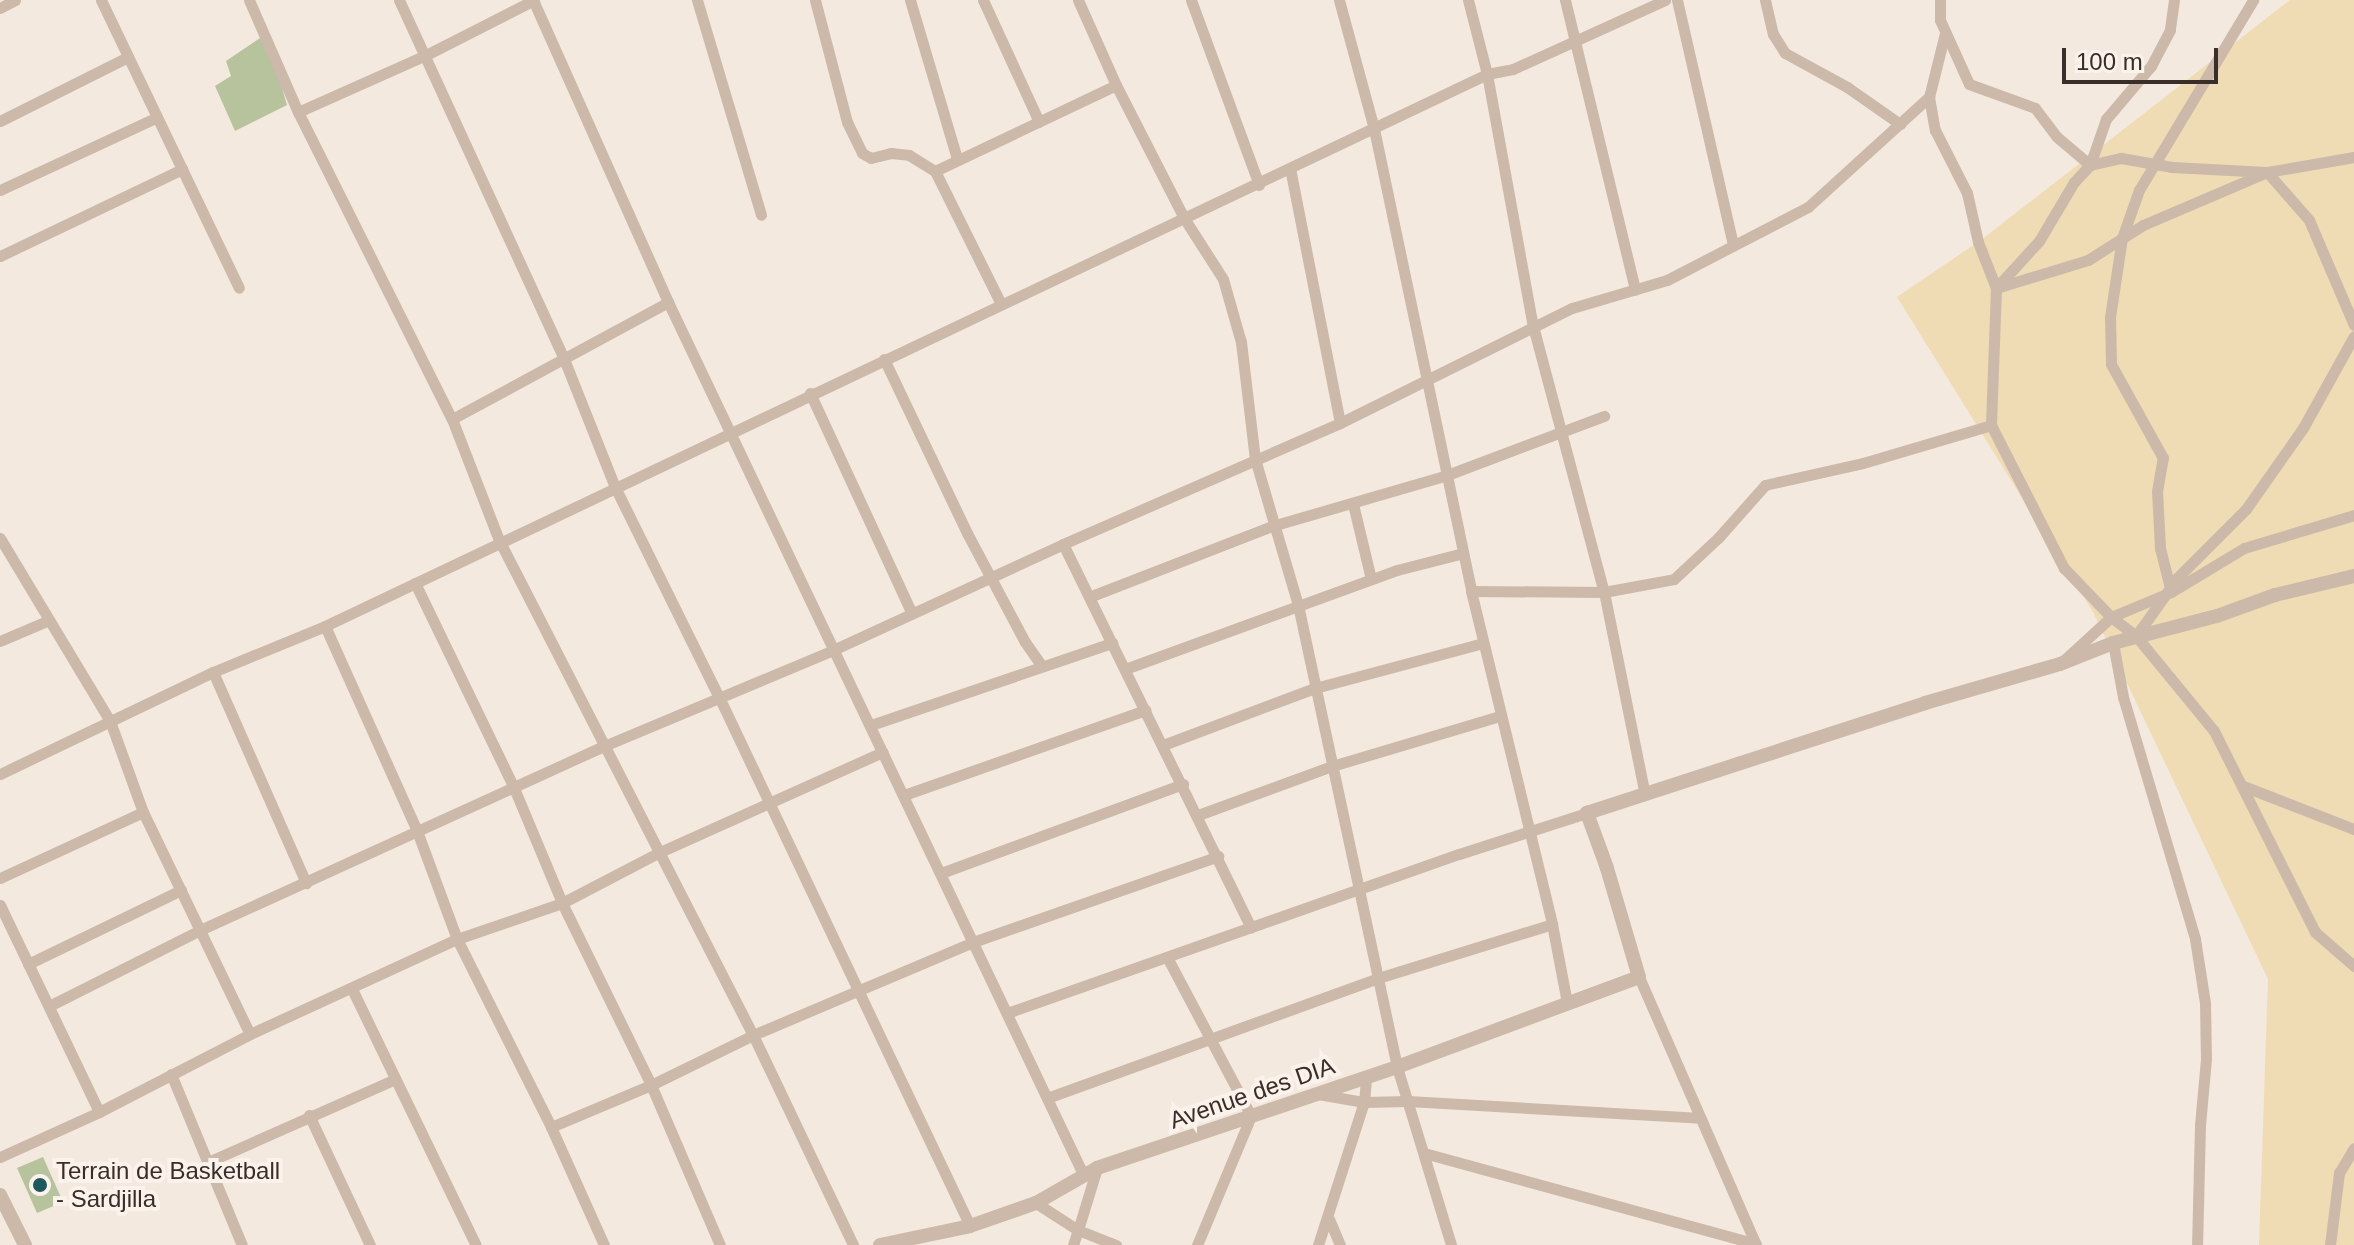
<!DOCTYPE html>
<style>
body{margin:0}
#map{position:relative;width:2354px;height:1245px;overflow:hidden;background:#f3e9de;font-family:Helvetica,sans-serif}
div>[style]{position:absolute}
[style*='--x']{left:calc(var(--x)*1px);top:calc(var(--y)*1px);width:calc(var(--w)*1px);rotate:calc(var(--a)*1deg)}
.green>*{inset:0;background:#b7c39d}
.sand>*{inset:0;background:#efdbb4}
.minor>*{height:11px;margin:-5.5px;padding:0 5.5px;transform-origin:5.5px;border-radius:5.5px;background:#ccb9a9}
.tertiary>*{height:14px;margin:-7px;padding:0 7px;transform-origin:7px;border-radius:7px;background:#ccb9a9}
.dots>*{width:22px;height:22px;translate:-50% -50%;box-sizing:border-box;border:4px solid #fbf3eb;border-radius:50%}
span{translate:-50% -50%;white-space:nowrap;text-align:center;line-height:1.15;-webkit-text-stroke:8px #fbf3eb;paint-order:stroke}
.street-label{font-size:24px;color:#392e29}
.poi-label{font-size:24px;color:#392e29}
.left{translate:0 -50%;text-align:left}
.scale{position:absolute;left:2062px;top:48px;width:156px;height:36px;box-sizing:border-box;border:4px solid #392e29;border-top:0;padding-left:10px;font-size:24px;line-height:28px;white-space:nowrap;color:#392e29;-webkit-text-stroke:6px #fbf3eb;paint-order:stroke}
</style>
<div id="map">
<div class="green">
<div style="clip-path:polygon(266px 34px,287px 105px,235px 131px,215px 86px,231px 76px,226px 61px)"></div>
<div style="clip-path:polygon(43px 1157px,63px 1202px,37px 1213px,17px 1168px)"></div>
</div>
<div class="sand">
<div style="clip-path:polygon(2290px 0,2354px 0,2354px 1245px,2259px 1245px,2268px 979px,2093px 612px,1897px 297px,1981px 240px)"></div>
</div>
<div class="minor">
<div style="--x:101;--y:0;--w:319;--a:64.4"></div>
<div style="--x:249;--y:0;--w:122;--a:66.4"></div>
<div style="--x:298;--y:112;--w:343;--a:63.4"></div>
<div style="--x:452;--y:419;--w:130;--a:68.8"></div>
<div style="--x:499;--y:540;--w:556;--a:62.84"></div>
<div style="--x:753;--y:1035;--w:233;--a:64.5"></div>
<div style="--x:399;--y:0;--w:395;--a:65.3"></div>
<div style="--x:564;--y:359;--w:138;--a:68.3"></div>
<div style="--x:615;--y:487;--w:237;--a:63.7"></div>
<div style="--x:720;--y:699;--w:583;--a:64.62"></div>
<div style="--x:533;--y:0;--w:331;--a:65.9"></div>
<div style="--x:668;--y:302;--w:968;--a:64.55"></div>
<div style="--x:697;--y:0;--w:224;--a:73.4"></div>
<div style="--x:815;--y:0;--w:126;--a:75.3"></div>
<div style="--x:847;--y:122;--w:34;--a:64"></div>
<div style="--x:862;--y:153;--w:10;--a:29"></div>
<div style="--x:871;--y:158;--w:21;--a:-14"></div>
<div style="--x:891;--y:153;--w:18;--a:6"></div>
<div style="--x:909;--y:155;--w:31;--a:32"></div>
<div style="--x:910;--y:0;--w:166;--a:73.5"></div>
<div style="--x:983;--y:0;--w:134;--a:65.3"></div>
<div style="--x:1078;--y:0;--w:93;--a:65.9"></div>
<div style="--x:1116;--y:85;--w:149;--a:62.9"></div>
<div style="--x:1184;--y:218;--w:72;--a:57.4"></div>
<div style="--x:1223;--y:279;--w:66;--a:74.1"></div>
<div style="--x:1241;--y:342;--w:118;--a:83.2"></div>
<div style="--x:1255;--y:459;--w:152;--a:73.6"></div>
<div style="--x:1298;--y:605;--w:472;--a:77.9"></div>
<div style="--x:1397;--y:1067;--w:186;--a:73.1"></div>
<div style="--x:1191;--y:0;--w:197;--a:69.8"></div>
<div style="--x:1339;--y:0;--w:134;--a:74.8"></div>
<div style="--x:1374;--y:129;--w:472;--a:78.1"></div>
<div style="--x:1471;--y:591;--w:343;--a:76.3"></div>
<div style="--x:1552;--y:924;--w:80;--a:79.2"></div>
<div style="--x:1468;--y:0;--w:76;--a:75.6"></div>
<div style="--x:1487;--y:74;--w:256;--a:79.7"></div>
<div style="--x:1533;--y:326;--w:275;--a:75.1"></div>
<div style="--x:1604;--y:592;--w:207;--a:78.6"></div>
<div style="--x:1565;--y:0;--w:298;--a:76.4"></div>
<div style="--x:1677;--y:0;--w:251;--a:77.1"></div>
<div style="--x:1765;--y:0;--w:35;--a:77"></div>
<div style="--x:1773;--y:34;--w:22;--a:58"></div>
<div style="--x:1785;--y:53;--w:71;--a:28.7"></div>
<div style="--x:1847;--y:87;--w:65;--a:34.9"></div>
<div style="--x:1940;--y:0;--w:20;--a:90"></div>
<div style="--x:1940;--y:20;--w:70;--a:65.6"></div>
<div style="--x:1969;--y:84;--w:70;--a:20"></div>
<div style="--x:2035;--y:108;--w:36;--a:53"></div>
<div style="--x:2057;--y:137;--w:43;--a:40.3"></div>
<div style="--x:2090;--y:165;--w:32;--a:-13"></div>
<div style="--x:2121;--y:158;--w:52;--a:10"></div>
<div style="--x:2172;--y:167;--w:95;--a:3"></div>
<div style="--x:2267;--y:172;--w:64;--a:48.8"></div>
<div style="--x:2309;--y:220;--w:114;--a:66.8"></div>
<div style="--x:2174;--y:0;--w:30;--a:98"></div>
<div style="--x:2170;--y:30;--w:41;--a:117.8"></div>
<div style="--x:2151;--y:66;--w:70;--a:130.3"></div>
<div style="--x:2106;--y:119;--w:49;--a:109.2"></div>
<div style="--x:2090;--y:165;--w:23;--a:133"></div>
<div style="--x:2074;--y:182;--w:69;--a:120.7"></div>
<div style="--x:2039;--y:241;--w:64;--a:132.5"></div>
<div style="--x:1996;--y:288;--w:96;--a:-16.9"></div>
<div style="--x:2088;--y:260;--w:65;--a:-32.5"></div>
<div style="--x:2143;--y:225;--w:135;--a:-23.1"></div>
<div style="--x:2267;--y:172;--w:88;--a:-9.8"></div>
<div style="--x:0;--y:8;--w:17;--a:-28"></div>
<div style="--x:1945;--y:33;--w:66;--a:104"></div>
<div style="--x:1929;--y:97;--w:34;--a:80"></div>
<div style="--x:1935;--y:130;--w:71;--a:63.1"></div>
<div style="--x:1967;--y:193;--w:50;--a:77.3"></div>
<div style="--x:1978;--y:242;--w:49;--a:68.6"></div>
<div style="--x:1996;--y:288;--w:137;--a:92.1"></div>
<div style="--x:1991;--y:425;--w:161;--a:63"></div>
<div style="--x:2064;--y:568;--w:68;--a:46.2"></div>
<div style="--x:2111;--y:617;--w:31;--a:37"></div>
<div style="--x:2136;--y:636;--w:123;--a:50.6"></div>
<div style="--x:2214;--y:731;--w:225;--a:63.3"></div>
<div style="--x:2315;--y:932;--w:52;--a:41.1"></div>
<div style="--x:298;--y:112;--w:140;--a:-24"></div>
<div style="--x:426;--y:55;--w:121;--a:-27"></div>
<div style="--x:0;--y:121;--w:143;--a:-26.6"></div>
<div style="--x:1290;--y:168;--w:260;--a:78.9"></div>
<div style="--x:0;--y:190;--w:173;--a:-24.9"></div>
<div style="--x:0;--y:256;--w:202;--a:-25.5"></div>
<div style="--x:1001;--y:304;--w:148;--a:-116.4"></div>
<div style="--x:935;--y:171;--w:200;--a:-25.4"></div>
<div style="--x:884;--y:359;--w:193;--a:64.5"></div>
<div style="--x:967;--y:533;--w:123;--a:62"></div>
<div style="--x:1025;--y:642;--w:29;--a:55"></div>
<div style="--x:810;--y:393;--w:243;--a:65.2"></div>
<div style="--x:452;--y:419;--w:246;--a:-28.4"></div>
<div style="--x:1353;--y:504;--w:77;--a:76.5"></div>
<div style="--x:0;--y:538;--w:214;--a:59"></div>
<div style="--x:110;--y:721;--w:97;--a:70.1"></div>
<div style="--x:143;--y:812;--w:246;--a:64.3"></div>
<div style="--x:1063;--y:544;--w:427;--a:63.9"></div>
<div style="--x:415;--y:583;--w:228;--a:64.2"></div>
<div style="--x:514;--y:788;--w:125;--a:67.3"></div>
<div style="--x:562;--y:903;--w:203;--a:63.9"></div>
<div style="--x:651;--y:1085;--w:174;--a:66.7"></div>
<div style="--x:1471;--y:591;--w:133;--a:0.4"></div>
<div style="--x:1604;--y:592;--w:71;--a:-10.5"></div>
<div style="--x:1674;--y:579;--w:60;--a:-43"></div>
<div style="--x:1718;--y:538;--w:71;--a:-48.4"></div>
<div style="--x:1765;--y:485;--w:100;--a:-12.7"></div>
<div style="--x:1863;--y:463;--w:134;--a:-16.5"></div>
<div style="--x:2171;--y:592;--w:45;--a:-104"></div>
<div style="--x:2160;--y:548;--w:57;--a:-93"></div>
<div style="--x:2157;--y:491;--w:34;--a:-80"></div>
<div style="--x:2163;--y:458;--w:107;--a:-119"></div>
<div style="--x:2111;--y:364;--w:47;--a:-91.2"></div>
<div style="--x:2110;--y:317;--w:80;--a:-81.4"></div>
<div style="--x:2122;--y:238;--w:51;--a:-70.5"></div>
<div style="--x:2139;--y:190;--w:222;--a:-59"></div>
<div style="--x:1089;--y:597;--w:196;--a:-21.2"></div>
<div style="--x:1272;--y:526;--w:182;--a:-16.2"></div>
<div style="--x:1447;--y:475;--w:168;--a:-20.6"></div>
<div style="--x:325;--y:626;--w:225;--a:65.8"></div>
<div style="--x:417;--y:831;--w:115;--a:69.7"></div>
<div style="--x:457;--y:939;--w:210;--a:63.4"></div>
<div style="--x:551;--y:1127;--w:129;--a:65.8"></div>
<div style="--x:2136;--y:636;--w:72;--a:-54.6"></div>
<div style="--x:2178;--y:577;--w:96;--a:-45"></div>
<div style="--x:2246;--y:509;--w:99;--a:-54.9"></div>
<div style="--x:2303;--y:428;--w:105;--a:-61"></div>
<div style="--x:0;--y:641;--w:51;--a:-23.1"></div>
<div style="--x:2113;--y:643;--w:55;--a:79.5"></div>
<div style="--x:2123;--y:697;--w:252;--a:73.4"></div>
<div style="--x:2195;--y:939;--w:65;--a:81.1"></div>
<div style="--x:2205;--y:1003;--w:56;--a:89"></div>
<div style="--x:2206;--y:1059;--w:66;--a:95.2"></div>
<div style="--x:2200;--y:1125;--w:120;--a:91.4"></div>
<div style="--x:2063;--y:661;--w:65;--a:-42.5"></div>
<div style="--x:2111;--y:617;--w:65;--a:-22.6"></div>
<div style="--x:2171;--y:592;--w:85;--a:-31.1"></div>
<div style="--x:2244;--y:548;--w:115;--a:-16.7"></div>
<div style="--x:1125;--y:669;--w:289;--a:-20"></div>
<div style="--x:1397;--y:570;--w:68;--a:-14.4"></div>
<div style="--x:213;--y:672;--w:231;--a:66.2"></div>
<div style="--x:871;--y:725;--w:255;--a:-18.8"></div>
<div style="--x:1163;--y:745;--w:162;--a:-20.6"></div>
<div style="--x:1315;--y:688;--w:174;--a:-15"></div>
<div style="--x:0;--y:774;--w:236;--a:-25.6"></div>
<div style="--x:213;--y:672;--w:121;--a:-22.3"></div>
<div style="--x:325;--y:626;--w:1286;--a:-25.41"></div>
<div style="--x:1487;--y:74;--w:26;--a:-11"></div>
<div style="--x:1513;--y:69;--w:167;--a:-24.4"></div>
<div style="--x:2243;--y:786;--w:119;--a:21.2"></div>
<div style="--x:904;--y:795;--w:256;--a:-19.4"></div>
<div style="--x:1198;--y:815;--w:143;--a:-20.1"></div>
<div style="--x:1332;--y:766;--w:175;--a:-16.6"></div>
<div style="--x:941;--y:873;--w:258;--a:-20.2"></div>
<div style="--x:0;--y:878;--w:157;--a:-24.8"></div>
<div style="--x:0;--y:905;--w:229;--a:64.4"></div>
<div style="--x:1168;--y:959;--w:178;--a:62.1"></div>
<div style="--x:1251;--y:1116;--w:140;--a:112.7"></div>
<div style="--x:28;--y:964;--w:170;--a:-25.8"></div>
<div style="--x:1639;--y:977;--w:292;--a:66.4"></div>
<div style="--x:352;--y:989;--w:284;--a:64.2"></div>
<div style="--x:49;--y:1006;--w:169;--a:-26.7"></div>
<div style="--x:200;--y:930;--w:444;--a:-24.5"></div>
<div style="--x:604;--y:746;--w:248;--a:-22.7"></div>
<div style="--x:833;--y:650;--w:253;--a:-24.7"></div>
<div style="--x:1063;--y:544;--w:302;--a:-23.6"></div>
<div style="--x:1340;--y:423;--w:259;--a:-26.4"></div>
<div style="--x:1572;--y:308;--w:99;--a:-16.4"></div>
<div style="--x:1667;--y:280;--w:159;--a:-27.4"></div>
<div style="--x:1808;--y:207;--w:164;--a:-42.3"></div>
<div style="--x:1007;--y:1013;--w:479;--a:-19.4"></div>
<div style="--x:1459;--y:854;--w:134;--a:-17.8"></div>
<div style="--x:171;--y:1074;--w:185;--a:67.5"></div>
<div style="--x:1318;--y:1094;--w:47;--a:9.9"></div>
<div style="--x:1364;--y:1102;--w:44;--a:-1.3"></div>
<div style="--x:1408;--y:1101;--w:293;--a:3.3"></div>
<div style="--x:1047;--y:1098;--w:352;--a:-19.9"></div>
<div style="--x:1378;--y:978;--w:182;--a:-17.2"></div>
<div style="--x:309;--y:1115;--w:144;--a:64.9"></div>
<div style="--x:551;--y:1127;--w:108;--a:-22.8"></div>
<div style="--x:651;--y:1085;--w:114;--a:-26.1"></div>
<div style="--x:753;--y:1035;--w:239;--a:-22.9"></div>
<div style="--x:973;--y:942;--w:260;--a:-19.3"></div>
<div style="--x:1424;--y:1153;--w:344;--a:15.3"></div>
<div style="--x:0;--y:1157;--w:109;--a:-24.4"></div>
<div style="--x:99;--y:1112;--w:170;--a:-27.3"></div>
<div style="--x:250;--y:1034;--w:228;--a:-24.7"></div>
<div style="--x:457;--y:939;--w:111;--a:-18.9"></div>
<div style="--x:562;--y:903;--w:110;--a:-27.5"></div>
<div style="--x:660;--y:852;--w:244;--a:-24.2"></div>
<div style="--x:208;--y:1162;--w:205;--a:-23.9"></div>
<div style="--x:1036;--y:1203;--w:50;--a:32.7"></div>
<div style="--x:1078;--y:1230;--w:65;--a:-73"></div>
<div style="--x:1329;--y:1219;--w:28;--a:67"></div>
<div style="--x:1073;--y:1245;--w:16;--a:-72"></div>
<div style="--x:1078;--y:1230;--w:41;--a:21.5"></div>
<div style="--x:1318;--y:1245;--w:150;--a:-72.2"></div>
<div style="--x:1364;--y:1102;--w:25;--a:-85"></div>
<div style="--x:2330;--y:1245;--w:73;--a:-82.9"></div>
<div style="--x:2339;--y:1173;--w:29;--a:-59"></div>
</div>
<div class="tertiary">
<div style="--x:0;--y:1195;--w:56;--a:63.4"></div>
<div style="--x:880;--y:1245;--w:92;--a:-11.9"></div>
<div style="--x:970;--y:1226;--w:70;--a:-19.2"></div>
<div style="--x:1036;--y:1203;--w:70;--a:-29.8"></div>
<div style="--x:1097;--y:1168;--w:317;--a:-18.6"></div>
<div style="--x:1397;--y:1067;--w:258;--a:-20.4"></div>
<div style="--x:1639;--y:977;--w:114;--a:-106.4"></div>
<div style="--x:1607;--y:868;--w:59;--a:-110"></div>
<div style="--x:1587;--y:813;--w:355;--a:-18"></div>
<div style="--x:1925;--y:703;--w:141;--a:-16.1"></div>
<div style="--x:2060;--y:664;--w:57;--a:-21.6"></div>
<div style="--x:2113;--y:643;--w:107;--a:-14.6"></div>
<div style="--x:2217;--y:616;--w:62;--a:-19.9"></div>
<div style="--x:2275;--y:595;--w:81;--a:-13.5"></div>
</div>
<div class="dots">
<div style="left:40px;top:1185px;background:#1d585c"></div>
</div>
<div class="street-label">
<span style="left:1252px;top:1093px;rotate:-19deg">Avenue des DIA</span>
</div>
<div class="poi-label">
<span class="left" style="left:56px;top:1185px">Terrain de Basketball<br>- Sardjilla</span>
</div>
<div class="scale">100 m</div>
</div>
